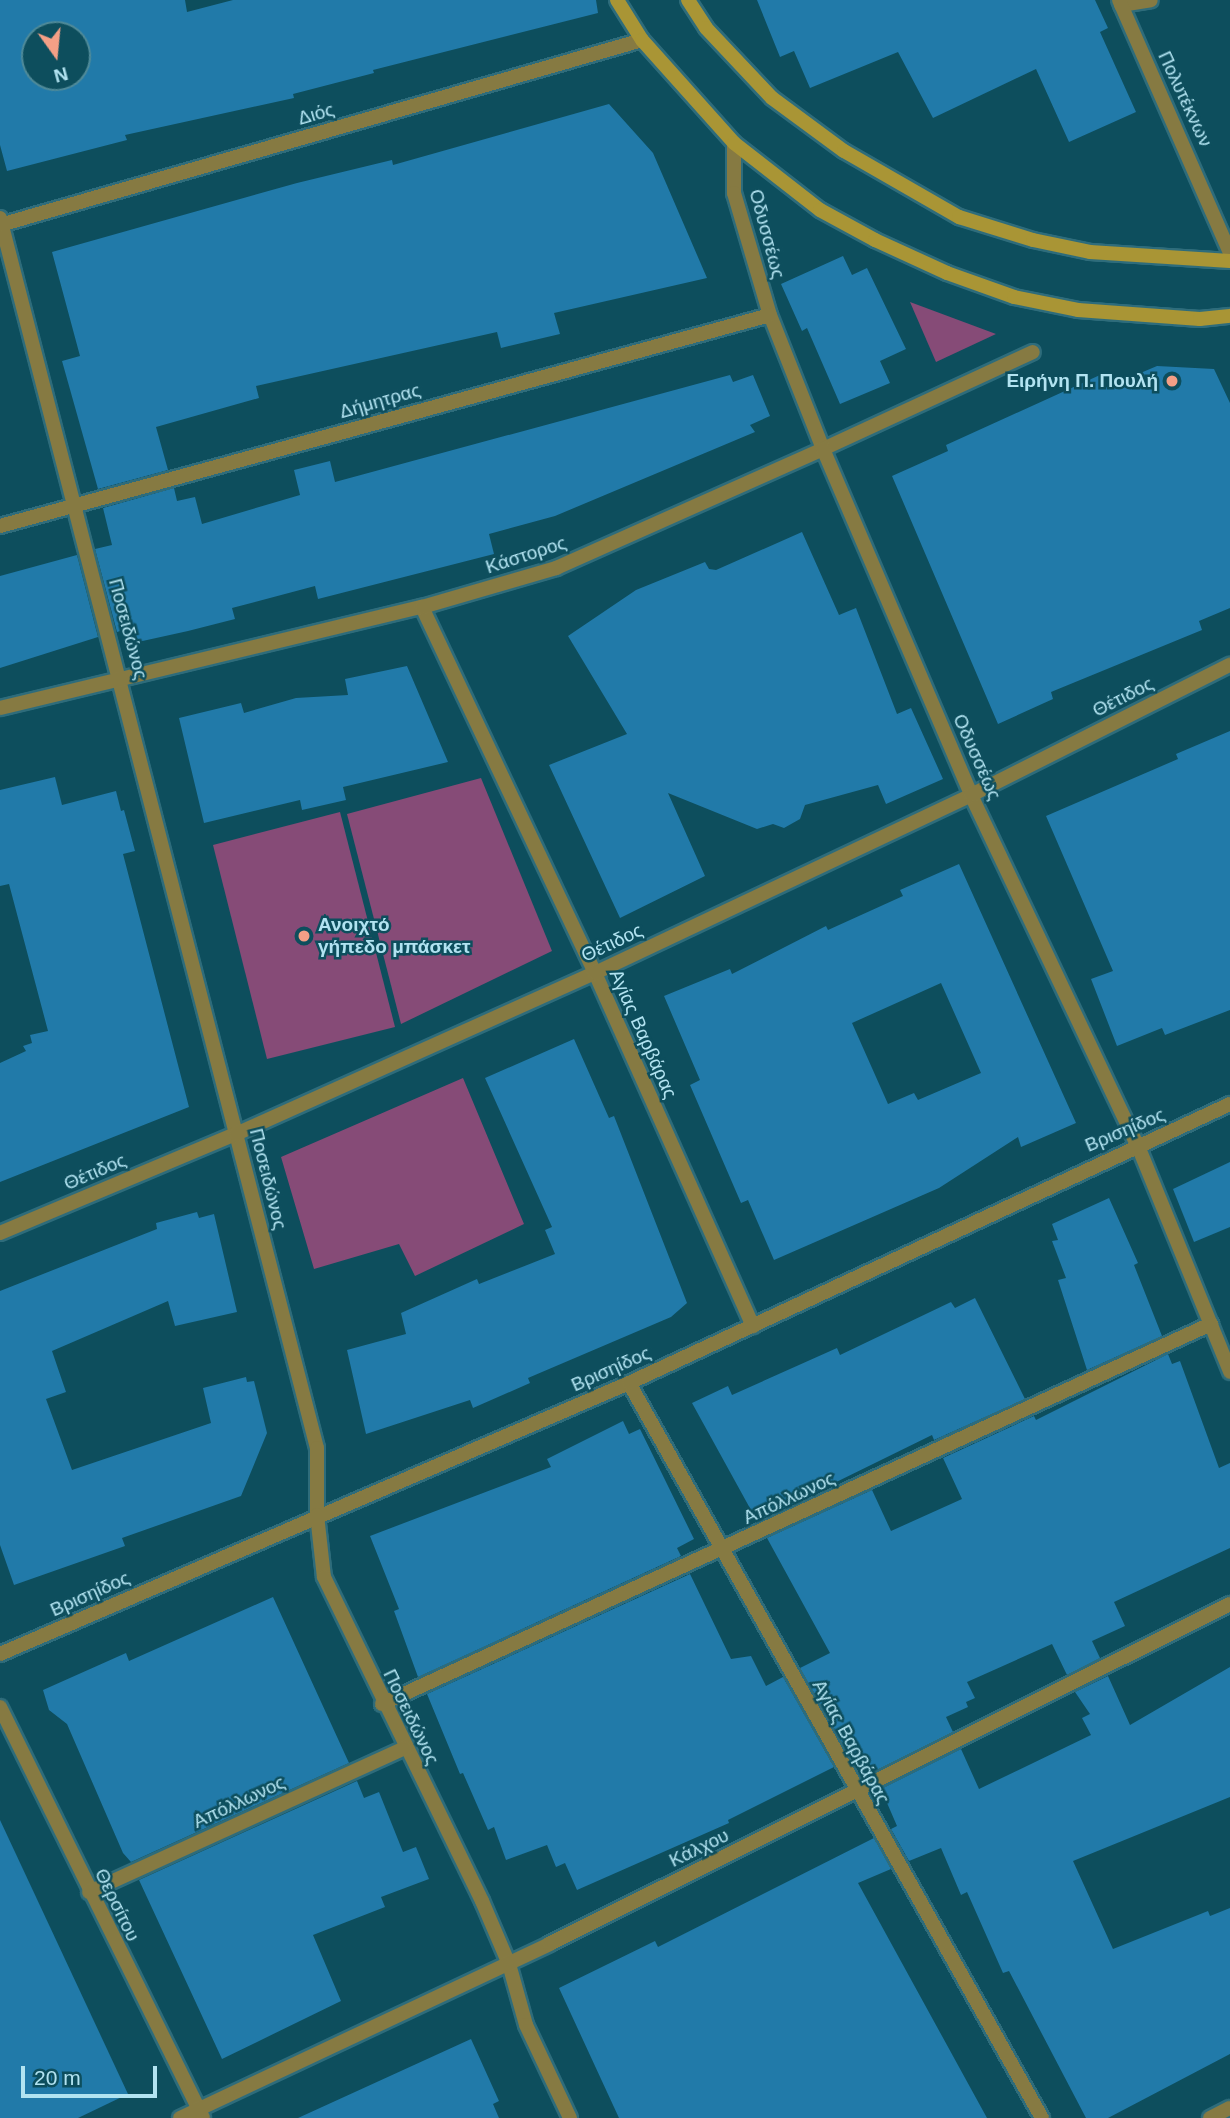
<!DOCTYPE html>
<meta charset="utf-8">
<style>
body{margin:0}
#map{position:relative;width:1230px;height:2118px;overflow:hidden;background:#0d4e5d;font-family:Arial,sans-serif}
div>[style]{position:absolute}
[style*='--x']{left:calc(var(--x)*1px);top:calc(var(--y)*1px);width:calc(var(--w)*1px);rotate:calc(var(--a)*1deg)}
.green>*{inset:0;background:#864b77}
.building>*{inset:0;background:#217aa9}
.roads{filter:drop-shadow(2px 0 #2e6c7b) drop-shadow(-2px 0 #2e6c7b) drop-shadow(0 2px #2e6c7b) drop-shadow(0 -2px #2e6c7b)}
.pedestrian>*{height:14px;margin:-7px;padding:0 7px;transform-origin:7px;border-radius:7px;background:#867a42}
.minor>*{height:14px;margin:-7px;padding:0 7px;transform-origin:7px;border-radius:7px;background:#867a42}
.tertiary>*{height:14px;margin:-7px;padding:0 7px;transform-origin:7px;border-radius:7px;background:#867a42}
.secondary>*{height:14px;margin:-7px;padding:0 7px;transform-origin:7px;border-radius:7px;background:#a99535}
.dots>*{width:19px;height:19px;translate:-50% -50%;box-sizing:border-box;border:4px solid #0d4e5d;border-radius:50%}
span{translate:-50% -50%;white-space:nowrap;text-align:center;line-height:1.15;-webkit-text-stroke:5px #0d4e5d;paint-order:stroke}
.street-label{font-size:19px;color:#b2e3f1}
.poi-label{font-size:19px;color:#b2e3f1;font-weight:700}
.right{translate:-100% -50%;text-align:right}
.left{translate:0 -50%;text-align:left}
.north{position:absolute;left:21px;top:21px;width:70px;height:70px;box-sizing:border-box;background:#0d4e5d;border:2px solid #4f8a98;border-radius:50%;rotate:165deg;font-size:19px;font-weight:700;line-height:28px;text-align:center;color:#b2e3f1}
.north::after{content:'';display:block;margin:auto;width:24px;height:32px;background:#f39f86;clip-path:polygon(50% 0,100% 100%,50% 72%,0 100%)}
.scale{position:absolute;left:21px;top:2066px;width:136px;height:32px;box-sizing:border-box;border:4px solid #b2e3f1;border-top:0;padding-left:9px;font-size:21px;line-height:24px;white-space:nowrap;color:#b2e3f1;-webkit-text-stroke:5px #0d4e5d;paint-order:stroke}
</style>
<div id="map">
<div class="green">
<div style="clip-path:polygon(910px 302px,996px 334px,936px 362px)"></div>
<div style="clip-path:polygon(481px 778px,552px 951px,401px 1024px,347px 814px)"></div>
<div style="clip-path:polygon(340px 812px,395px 1027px,267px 1059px,213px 845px)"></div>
<div style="clip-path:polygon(463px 1078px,524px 1224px,415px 1276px,399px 1244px,314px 1269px,281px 1157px)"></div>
</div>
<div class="building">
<div style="clip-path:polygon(evenodd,0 0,185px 0,187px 12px,233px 0,596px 0,598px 13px,373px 70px,374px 73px,293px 94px,294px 98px,125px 135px,127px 140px,7px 171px,0 145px,0 0,35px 35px,77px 35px,77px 77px,35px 77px,35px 35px)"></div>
<div style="clip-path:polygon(757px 0,1095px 0,1108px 28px,1100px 32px,1136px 112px,1069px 142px,1036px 69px,933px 118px,898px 52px,810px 88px,794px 51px,780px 57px)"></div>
<div style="clip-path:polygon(609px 104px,653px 153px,707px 278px,554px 313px,560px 334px,501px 348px,497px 332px,256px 386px,259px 398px,156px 427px,168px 470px,98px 489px,62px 361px,80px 356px,52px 252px,297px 183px,392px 160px,393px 165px)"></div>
<div style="clip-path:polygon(843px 256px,852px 275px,867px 268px,906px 349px,880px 361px,890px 383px,840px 404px,807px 328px,802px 331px,781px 284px)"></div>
<div style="clip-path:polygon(1157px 366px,1214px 369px,1230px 403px,1230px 608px,1199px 621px,1202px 630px,1051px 692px,1053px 699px,998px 724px,892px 476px,948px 451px,946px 445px,1100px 375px,1105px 388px)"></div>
<div style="clip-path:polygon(730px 375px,733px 382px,753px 375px,770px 416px,750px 425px,755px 432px,555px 516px,489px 534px,494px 554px,318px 599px,315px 586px,232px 608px,235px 619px,188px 631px,138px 642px,134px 627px,117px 632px,95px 549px,112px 545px,103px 508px,174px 488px,177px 501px,195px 497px,202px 524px,300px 495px,294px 470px,330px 461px,335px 482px)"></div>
<div style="clip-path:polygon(802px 532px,839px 615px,856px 608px,897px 714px,911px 708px,943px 779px,886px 804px,878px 785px,805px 805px,800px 819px,784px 828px,773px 824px,757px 829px,668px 793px,705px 876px,620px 918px,549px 765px,627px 734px,568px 636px,636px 590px,705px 562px,709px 569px,716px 570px)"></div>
<div style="clip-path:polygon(77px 555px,98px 637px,0 668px,0 576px)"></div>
<div style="clip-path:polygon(407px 666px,448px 762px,343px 787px,346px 800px,302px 810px,300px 800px,204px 823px,179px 718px,241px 703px,244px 713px,296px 698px,348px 695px,345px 679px)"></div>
<div style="clip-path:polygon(1230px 731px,1230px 1010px,1165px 1035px,1162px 1028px,1117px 1046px,1091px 979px,1113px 971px,1046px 816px,1178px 759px,1176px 754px)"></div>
<div style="clip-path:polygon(55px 777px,62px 805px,116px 791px,121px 811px,124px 810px,135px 851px,123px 854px,189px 1107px,0 1182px,0 1063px,26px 1051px,23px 1046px,32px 1043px,30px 1035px,48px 1031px,9px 884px,0 886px,0 790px)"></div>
<div style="clip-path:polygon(evenodd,959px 864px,1076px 1123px,1021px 1147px,1018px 1137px,939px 1188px,774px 1260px,748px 1200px,741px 1203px,690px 1085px,700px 1080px,664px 996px,730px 969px,732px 974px,826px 926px,828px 930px,903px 896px,900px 890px,959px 864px,941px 983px,981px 1073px,918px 1100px,914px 1093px,888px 1104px,852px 1023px,941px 983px)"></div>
<div style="clip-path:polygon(574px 1039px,609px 1118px,614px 1116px,687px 1303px,671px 1317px,528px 1378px,530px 1383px,473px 1408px,470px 1400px,366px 1434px,347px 1350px,406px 1334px,401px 1313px,477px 1279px,479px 1284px,555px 1254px,545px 1230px,552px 1227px,485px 1078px)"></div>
<div style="clip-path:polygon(1230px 1162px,1230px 1227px,1194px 1242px,1173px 1189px)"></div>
<div style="clip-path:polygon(1109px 1198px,1138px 1263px,1134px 1265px,1162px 1336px,1087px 1370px,1058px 1280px,1066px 1278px,1052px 1241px,1058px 1240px,1052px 1224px)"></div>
<div style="clip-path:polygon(197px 1212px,199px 1218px,214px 1214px,237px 1312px,175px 1326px,168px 1301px,52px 1351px,66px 1392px,46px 1399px,72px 1470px,211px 1423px,203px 1388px,246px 1377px,247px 1382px,254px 1381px,267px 1433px,241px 1496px,122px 1538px,125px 1546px,14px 1585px,0 1545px,0 1291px,157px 1229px,156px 1223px)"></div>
<div style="clip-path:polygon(975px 1298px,1025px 1399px,934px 1440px,932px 1435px,757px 1521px,692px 1403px,728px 1386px,732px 1395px,837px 1348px,840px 1355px,951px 1302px,955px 1308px)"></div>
<div style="clip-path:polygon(1168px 1354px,1172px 1364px,1180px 1361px,1219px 1468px,1230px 1463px,1230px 1548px,1114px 1602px,1125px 1626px,1092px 1641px,1100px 1658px,1067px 1675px,1052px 1644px,967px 1682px,975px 1698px,966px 1702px,968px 1707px,946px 1717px,953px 1732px,873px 1772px,866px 1755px,851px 1758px,800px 1668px,830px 1653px,767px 1538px,872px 1490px,891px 1531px,962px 1499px,943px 1458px,1034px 1416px,1036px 1420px)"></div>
<div style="clip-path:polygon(623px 1421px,629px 1434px,640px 1429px,694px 1539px,677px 1548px,681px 1556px,418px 1677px,394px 1611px,399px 1609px,370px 1536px,551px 1467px,547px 1459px)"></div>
<div style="clip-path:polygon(690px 1574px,731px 1659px,751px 1656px,766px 1686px,783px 1677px,834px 1767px,728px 1820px,729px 1823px,577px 1890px,565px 1863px,556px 1867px,547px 1845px,506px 1860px,494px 1827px,488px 1830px,463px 1773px,460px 1774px,427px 1694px)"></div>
<div style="clip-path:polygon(273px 1597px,349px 1763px,131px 1862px,123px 1853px,67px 1724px,49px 1710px,43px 1690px,126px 1653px,129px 1661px)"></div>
<div style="clip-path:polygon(1230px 1667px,1230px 1797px,1073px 1861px,1113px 1949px,1208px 1911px,1210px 1916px,1230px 1908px,1230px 2054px,1108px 2118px,1086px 2118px,1009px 1971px,1003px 1973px,967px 1892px,961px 1895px,941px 1848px,909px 1861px,891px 1829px,897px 1826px,881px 1789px,961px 1749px,979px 1789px,1091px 1735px,1082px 1718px,1090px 1714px,1075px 1692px,1108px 1676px,1130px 1725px)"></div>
<div style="clip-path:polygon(357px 1781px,364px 1798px,379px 1792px,403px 1852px,416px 1847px,429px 1879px,381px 1897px,385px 1907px,313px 1935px,341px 2001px,222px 2059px,139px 1880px)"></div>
<div style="clip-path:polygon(0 1820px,128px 2094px,78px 2118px,0 2118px)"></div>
<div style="clip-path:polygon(874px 1838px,891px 1869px,858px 1883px,987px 2118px,619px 2118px,559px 1988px,655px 1941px,658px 1947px)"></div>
<div style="clip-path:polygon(471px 2039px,499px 2101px,493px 2104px,499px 2118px,298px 2118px)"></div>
</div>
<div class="roads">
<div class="pedestrian">
<div style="--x:734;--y:143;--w:50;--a:90"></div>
<div style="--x:734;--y:193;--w:127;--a:73.6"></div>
<div style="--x:770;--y:315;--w:144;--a:68.4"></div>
<div style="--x:823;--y:449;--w:231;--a:-24.8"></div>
</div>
<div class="minor">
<div style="--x:1121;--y:5;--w:30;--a:-9"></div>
<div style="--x:0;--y:218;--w:1270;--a:75.55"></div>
<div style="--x:317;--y:1448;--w:67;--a:90"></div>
<div style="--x:317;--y:1515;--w:62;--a:83.6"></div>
<div style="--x:324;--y:1577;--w:360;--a:64"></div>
<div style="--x:482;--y:1901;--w:69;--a:66.8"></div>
<div style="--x:509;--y:1964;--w:63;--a:74.4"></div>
<div style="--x:526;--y:2025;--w:103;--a:64.7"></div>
<div style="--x:0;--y:225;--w:668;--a:-16.07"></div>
<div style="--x:0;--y:526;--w:798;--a:-15.32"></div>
<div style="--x:422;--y:607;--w:405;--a:64.7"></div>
<div style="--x:595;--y:973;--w:387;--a:65.9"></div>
<div style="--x:0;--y:708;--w:434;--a:-13.5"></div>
<div style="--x:422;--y:607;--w:140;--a:-16.2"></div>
<div style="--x:556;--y:568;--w:292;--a:-24"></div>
<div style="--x:823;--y:449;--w:376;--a:66.8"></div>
<div style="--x:971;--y:795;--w:389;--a:64.6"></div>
<div style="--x:1138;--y:1146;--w:244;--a:67.8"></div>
<div style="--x:0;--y:1233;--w:256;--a:-22.8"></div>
<div style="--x:236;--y:1134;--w:393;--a:-24.2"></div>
<div style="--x:595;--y:973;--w:416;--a:-25.3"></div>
<div style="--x:971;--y:795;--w:290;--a:-26.7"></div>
<div style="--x:629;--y:1383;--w:843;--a:60.67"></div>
<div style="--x:0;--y:1654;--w:685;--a:-23.31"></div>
<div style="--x:629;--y:1383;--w:663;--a:-24.9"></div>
<div style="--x:382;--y:1704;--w:912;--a:-24.63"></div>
<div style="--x:0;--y:1707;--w:458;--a:63.7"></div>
<div style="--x:89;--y:1892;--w:347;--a:-24.5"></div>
<div style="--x:180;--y:2118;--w:408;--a:-25.2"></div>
<div style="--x:549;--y:1944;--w:761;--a:-26.53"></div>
<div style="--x:1210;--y:2118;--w:22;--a:-27"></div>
</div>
<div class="tertiary">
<div style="--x:1119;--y:0;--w:276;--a:66.3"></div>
</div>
<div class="secondary">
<div style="--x:617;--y:0;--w:47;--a:58"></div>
<div style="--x:642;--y:40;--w:138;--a:48.2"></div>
<div style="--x:734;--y:143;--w:109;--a:37.9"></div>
<div style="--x:820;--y:210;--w:63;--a:28.6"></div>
<div style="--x:875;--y:240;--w:79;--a:24.6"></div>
<div style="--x:947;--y:273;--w:71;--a:19.7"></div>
<div style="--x:1014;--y:297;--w:65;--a:11.5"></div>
<div style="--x:1078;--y:310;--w:122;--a:4.2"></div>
<div style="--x:1200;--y:319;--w:30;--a:-6"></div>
<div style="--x:688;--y:0;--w:33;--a:57"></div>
<div style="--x:706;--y:28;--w:96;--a:46.7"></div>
<div style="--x:772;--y:98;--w:89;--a:36.4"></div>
<div style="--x:844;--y:151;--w:133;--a:29.9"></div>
<div style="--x:959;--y:217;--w:77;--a:17.3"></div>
<div style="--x:1033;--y:240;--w:58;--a:11.9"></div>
<div style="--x:1090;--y:252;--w:140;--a:3.7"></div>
</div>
</div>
<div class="dots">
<div style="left:1172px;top:381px;background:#f39f86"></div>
<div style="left:304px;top:936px;background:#f39f86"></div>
</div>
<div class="street-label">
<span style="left:1185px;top:99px;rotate:65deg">Πολυτέκνων</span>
<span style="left:316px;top:114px;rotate:-16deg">Διός</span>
<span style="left:767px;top:234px;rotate:75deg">Οδυσσέως</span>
<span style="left:380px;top:401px;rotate:-16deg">Δήμητρας</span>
<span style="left:526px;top:555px;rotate:-18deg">Κάστορος</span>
<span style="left:128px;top:629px;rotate:75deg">Ποσειδώνος</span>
<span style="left:1123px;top:697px;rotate:-27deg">Θέτιδος</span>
<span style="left:977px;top:757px;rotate:66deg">Οδυσσέως</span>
<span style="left:612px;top:943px;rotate:-25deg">Θέτιδος</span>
<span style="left:643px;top:1034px;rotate:66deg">Αγίας Βαρβάρας</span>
<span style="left:1125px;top:1130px;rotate:-23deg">Βρισηίδος</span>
<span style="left:95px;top:1172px;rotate:-23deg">Θέτιδος</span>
<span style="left:268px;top:1179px;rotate:76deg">Ποσειδώνος</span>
<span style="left:611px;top:1369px;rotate:-24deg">Βρισηίδος</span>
<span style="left:789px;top:1498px;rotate:-25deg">Απόλλωνος</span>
<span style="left:90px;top:1594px;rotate:-24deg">Βρισηίδος</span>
<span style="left:411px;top:1717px;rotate:64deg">Ποσειδώνος</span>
<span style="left:851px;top:1742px;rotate:61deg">Αγίας Βαρβάρας</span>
<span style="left:239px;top:1802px;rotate:-25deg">Απόλλωνος</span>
<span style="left:699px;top:1848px;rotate:-26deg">Κάλχου</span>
<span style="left:117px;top:1905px;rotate:64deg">Θερσίτου</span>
</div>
<div class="poi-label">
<span class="right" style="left:1158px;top:381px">Ειρήνη Π. Πουλή</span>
<span class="left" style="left:318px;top:936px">Ανοιχτό<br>γήπεδο μπάσκετ</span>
</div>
<div class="north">N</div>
<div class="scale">20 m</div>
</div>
